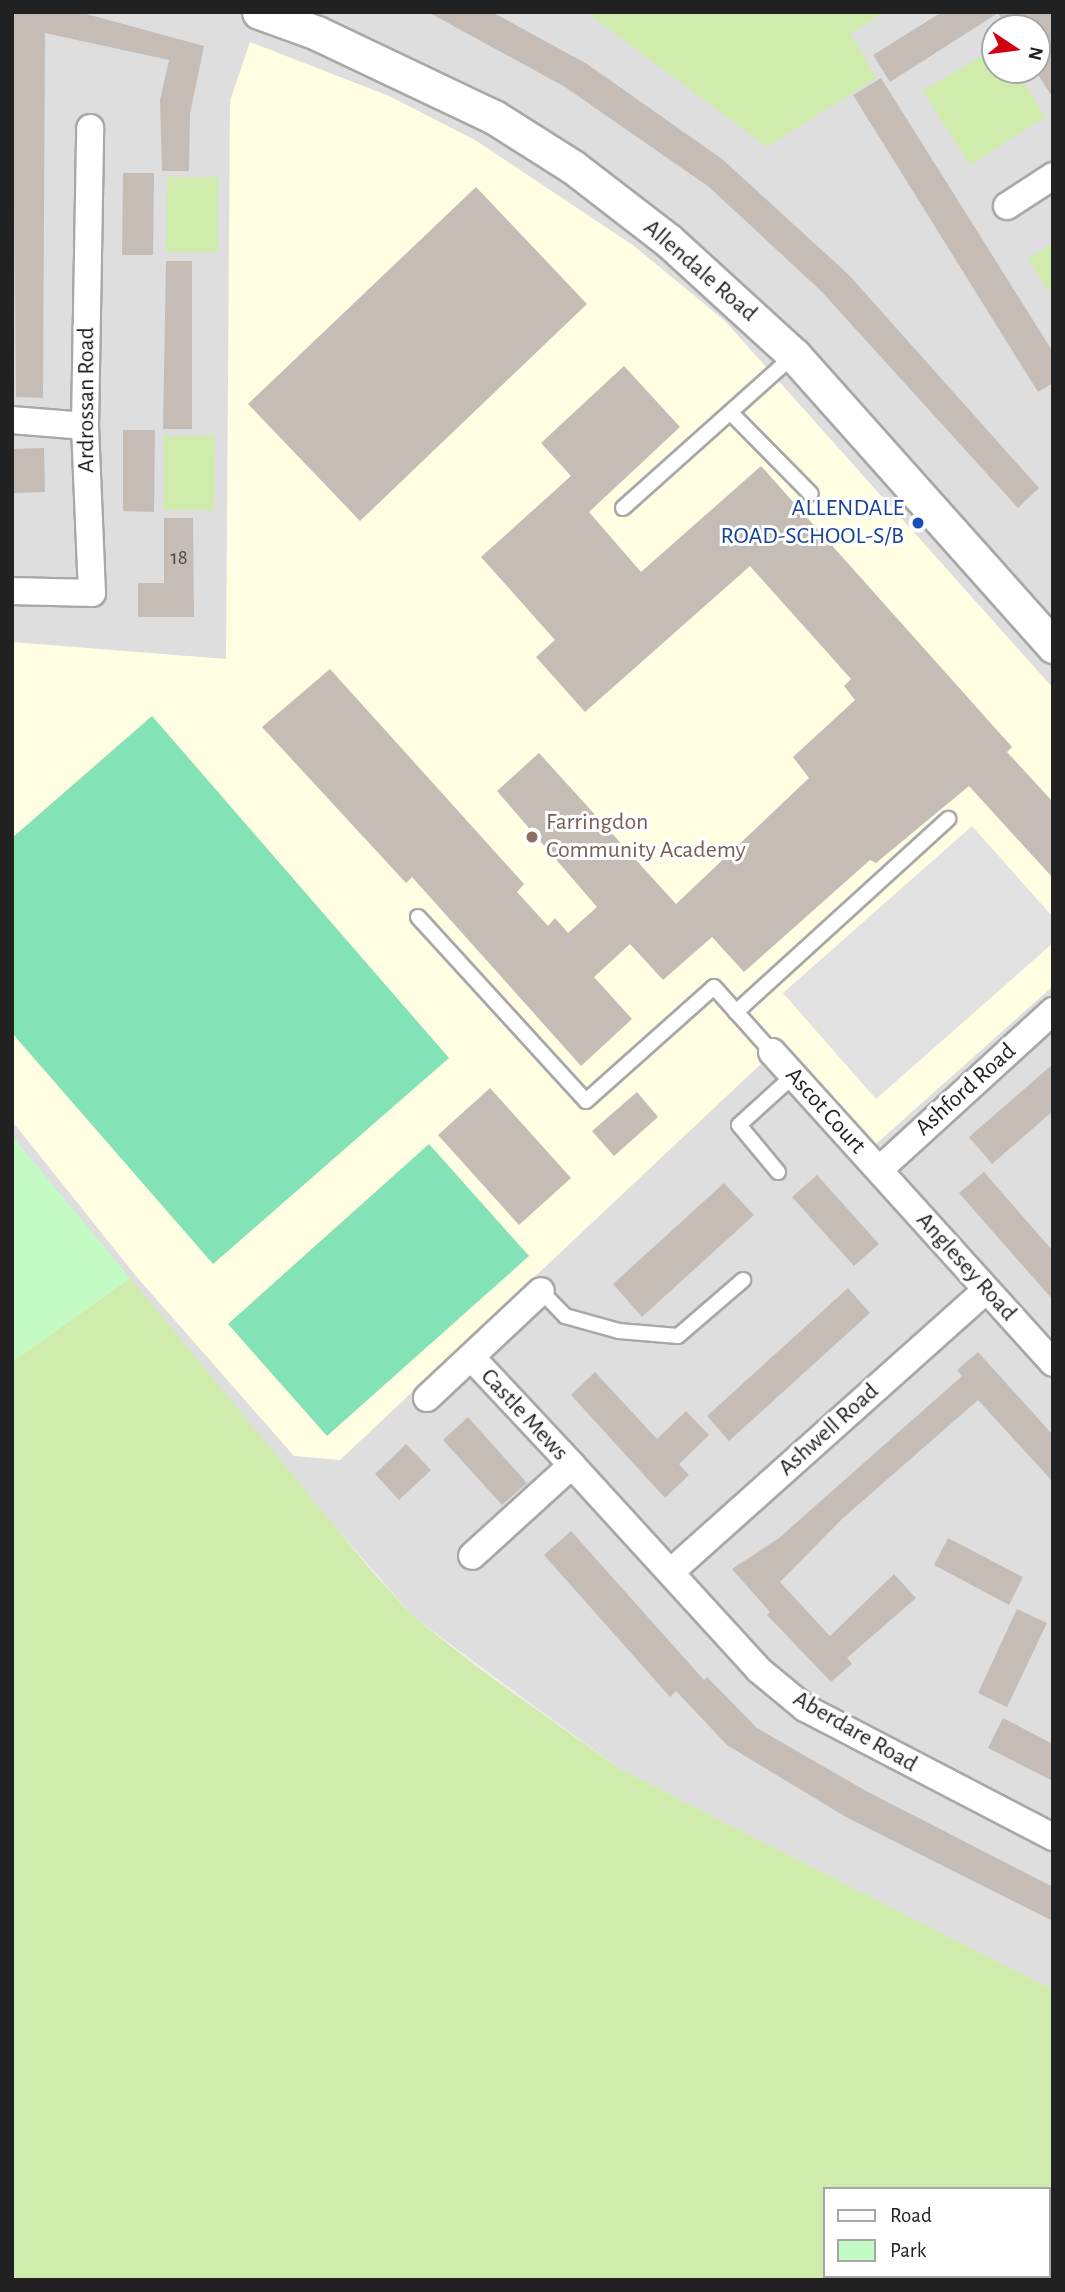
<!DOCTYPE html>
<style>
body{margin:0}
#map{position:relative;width:1065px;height:2292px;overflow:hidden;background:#f1ede7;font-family:"Alegreya Sans",sans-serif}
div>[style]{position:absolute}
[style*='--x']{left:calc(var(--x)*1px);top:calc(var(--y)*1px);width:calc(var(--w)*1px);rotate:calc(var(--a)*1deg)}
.residential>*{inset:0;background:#dfdede}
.education>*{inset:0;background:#fffde2}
.grass>*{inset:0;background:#d0ecac}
.park>*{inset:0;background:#c4fbc4}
.pitch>*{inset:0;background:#83e2b6}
.parking>*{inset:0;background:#e1e1e1}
.building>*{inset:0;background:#c6bcb6}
.roads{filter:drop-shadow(2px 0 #a8a8a8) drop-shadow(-2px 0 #a8a8a8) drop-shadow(0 2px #a8a8a8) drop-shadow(0 -2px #a8a8a8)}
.service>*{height:14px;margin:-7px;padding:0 7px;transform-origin:7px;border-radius:7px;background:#fff}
.minor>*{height:26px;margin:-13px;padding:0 13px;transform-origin:13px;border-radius:13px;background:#fff}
.tertiary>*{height:33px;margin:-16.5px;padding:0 16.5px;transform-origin:16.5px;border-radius:16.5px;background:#fff}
.dots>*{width:19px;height:19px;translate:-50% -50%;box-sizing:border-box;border:4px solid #fff;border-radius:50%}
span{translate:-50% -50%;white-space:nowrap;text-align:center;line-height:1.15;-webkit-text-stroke:6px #fff;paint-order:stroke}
.number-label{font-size:21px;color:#4a4846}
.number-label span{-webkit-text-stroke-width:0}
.street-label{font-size:24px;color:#212121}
.transit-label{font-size:24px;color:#164399}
.right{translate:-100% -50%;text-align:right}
.education-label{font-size:24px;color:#785e54}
.left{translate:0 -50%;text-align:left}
.frame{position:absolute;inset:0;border:14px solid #212121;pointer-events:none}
.legend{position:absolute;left:823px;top:2187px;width:228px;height:91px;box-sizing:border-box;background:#fff;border:2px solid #a6a6a6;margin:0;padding:9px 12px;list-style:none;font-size:21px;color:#212121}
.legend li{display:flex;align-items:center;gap:14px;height:35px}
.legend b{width:35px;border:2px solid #a6a6a6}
.north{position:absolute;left:981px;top:14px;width:70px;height:70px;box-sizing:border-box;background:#fff;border:2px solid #a6a6a6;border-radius:50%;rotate:103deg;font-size:19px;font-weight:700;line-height:28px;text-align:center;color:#212121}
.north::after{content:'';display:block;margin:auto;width:24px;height:32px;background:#d10010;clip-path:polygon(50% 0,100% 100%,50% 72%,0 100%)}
</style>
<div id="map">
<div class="residential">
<div style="clip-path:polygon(evenodd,12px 12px,1053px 12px,1053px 1990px,620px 1769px,415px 1618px,287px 1472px,12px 1137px,12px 12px,995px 28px,1037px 28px,1037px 70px,995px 70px,995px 28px)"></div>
</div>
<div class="education">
<div style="clip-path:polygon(250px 42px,389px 96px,475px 140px,634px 246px,725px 321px,1053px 688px,1053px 986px,876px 1144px,783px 1043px,340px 1460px,294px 1456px,136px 1276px,12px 1121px,12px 642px,226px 659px,230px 101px)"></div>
</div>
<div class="grass">
<div style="clip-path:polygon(586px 12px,883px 12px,851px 34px,876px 78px,767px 147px)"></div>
<div style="clip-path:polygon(995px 48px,995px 70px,1016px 70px,1045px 117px,970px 165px,923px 91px)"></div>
<div style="clip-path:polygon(167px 177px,218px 177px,218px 252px,166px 252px)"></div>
<div style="clip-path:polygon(1053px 243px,1053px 298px,1028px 259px)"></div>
<div style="clip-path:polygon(164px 436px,215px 436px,214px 510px,164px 510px)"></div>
<div style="clip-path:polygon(evenodd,130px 1278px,375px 1575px,415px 1618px,481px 1670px,620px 1769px,1053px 1990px,1053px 2280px,12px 2280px,12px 1362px,130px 1278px,825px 2189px,1049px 2189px,1049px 2276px,825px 2276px,825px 2189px)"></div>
</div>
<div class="park">
<div style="clip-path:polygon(12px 1136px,130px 1278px,12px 1362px)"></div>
</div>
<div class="pitch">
<div style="clip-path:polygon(152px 716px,449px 1058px,213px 1264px,12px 1033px,12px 838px)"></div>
<div style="clip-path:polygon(429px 1144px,529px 1256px,327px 1436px,228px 1324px)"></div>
</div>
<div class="parking">
<div style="clip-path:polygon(972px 826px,1053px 917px,1053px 943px,876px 1099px,783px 993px)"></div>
</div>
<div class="building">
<div style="clip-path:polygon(12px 12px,79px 12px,204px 46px,190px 114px,189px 171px,162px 171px,160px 100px,169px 60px,45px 33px,43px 398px,16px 397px)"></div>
<div style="clip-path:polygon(428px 12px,492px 12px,587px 64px,722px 159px,849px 275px,1039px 488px,1018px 508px,821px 291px,709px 187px,565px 87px)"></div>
<div style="clip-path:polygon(942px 12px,1053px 12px,1053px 98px,1035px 70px,1037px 28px,1008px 28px,998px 13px,890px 82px,873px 55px)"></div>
<div style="clip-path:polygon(881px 78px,1053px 352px,1053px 383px,1038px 392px,853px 95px)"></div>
<div style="clip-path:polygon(123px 173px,154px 173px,153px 255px,122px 255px)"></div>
<div style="clip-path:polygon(476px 187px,587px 304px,360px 521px,248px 404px)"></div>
<div style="clip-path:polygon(166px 261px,192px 261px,192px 429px,163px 429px)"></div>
<div style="clip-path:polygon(624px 366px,680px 427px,589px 512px,641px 572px,761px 466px,1012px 747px,1007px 752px,1053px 802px,1053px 878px,969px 786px,876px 863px,870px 860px,744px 972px,712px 937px,663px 980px,630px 944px,594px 977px,632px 1019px,581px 1066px,412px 877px,406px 883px,262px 727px,330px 669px,524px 884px,517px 892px,548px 926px,555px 918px,568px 933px,597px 907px,497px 791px,539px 753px,676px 904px,809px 778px,793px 757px,855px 700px,844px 686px,851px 679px,750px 566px,585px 712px,536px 657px,555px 640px,481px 557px,571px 476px,541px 443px)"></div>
<div style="clip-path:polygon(123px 430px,155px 430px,154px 512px,123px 511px)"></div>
<div style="clip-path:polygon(44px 448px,45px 492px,14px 493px,13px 449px)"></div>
<div style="clip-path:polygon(164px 518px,193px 518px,194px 617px,138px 617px,138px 583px,164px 583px)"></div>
<div style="clip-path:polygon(1053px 1064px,1053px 1111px,992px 1164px,969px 1137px)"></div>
<div style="clip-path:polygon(490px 1088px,571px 1178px,519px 1225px,438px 1135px)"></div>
<div style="clip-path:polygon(637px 1092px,658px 1117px,614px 1156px,592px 1131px)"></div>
<div style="clip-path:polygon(984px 1172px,1053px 1251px,1053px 1300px,959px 1193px)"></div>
<div style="clip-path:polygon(817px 1175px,879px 1244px,854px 1266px,792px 1197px)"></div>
<div style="clip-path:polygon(724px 1183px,754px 1215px,642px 1317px,613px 1284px)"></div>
<div style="clip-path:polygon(848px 1288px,870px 1313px,729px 1441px,707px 1416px)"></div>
<div style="clip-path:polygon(978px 1352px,1053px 1435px,1053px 1482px,978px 1400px,843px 1518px,780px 1582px,830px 1636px,894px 1574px,916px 1598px,847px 1658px,852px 1664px,831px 1682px,767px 1615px,770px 1612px,732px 1569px,779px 1538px,962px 1376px,957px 1370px)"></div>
<div style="clip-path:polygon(595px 1372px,657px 1439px,686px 1411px,709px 1435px,679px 1464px,689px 1475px,665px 1498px,571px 1395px)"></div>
<div style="clip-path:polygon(468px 1417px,527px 1483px,502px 1505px,443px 1440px)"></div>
<div style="clip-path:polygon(406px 1444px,431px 1470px,399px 1500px,375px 1474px)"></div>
<div style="clip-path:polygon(571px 1531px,704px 1680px,707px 1677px,757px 1728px,868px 1792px,1053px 1887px,1053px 1921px,846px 1817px,727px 1745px,676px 1691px,670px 1697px,544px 1555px)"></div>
<div style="clip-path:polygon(948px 1538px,1023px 1577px,1009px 1605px,934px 1565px)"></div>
<div style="clip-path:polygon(1017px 1609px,1047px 1623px,1007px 1707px,978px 1693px)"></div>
<div style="clip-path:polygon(1003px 1718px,1053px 1744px,1053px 1781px,988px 1748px)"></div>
</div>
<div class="roads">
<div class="service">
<div style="--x:732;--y:414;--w:112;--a:45.4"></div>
<div style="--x:623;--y:508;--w:229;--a:-41.8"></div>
<div style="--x:418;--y:917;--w:249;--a:47.6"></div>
<div style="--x:586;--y:1101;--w:171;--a:-41.7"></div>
<div style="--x:714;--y:987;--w:87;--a:48.3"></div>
<div style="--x:736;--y:1012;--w:287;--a:-42.3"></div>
<div style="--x:778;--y:1172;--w:61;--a:-129.7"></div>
<div style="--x:739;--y:1125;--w:73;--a:-42.2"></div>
<div style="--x:541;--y:1291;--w:35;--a:46"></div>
<div style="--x:565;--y:1316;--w:56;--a:15.5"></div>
<div style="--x:619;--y:1331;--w:59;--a:4.8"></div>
<div style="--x:678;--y:1336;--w:86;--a:-40.7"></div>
</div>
<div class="minor">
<div style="--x:1007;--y:206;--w:55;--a:-33.1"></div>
<div style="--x:12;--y:420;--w:73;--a:4.7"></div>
<div style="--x:12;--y:591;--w:80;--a:1.4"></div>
<div style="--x:92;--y:593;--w:167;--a:-92.4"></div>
<div style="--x:85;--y:426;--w:298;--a:-89"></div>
<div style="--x:772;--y:1052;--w:419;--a:47.9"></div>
<div style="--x:879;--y:1170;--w:236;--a:-42.4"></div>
<div style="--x:472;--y:1358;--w:146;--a:46.9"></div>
<div style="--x:572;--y:1465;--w:135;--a:137.7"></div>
<div style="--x:427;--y:1398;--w:156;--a:-43.2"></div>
<div style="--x:572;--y:1465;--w:277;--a:47.6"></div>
<div style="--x:759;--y:1670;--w:60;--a:39.6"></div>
<div style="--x:805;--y:1708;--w:280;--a:27.5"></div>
<div style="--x:673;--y:1570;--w:420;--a:-41.8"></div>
</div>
<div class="tertiary">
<div style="--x:259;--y:12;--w:62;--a:19.9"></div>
<div style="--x:317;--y:33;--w:196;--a:25.4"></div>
<div style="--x:494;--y:117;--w:93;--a:32.3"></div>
<div style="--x:573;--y:167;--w:121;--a:37.6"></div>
<div style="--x:669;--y:241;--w:169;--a:42.4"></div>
<div style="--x:794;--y:355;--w:390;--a:48.3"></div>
</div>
</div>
<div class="dots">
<div style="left:918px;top:523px;background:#1a4fb4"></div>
<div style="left:532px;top:837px;background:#8d6e63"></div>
</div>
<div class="number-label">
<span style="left:179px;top:558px">18</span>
</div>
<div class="street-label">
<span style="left:700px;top:271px;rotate:41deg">Allendale Road</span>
<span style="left:87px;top:400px;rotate:-90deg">Ardrossan Road</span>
<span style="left:966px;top:1090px;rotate:-42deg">Ashford Road</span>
<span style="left:825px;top:1111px;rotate:48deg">Ascot Court</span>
<span style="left:966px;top:1267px;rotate:48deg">Anglesey Road</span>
<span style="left:524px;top:1415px;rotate:47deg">Castle Mews</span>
<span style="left:829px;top:1430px;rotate:-42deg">Ashwell Road</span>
<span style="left:855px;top:1732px;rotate:30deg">Aberdare Road</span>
</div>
<div class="transit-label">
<span class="right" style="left:904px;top:523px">ALLENDALE<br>ROAD-SCHOOL-S/B</span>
</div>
<div class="education-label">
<span class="left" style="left:546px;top:837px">Farringdon<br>Community Academy</span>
</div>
<div class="frame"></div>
<ul class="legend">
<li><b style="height:9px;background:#fff"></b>Road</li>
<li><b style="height:19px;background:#c4fbc4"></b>Park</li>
</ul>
<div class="north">N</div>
</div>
